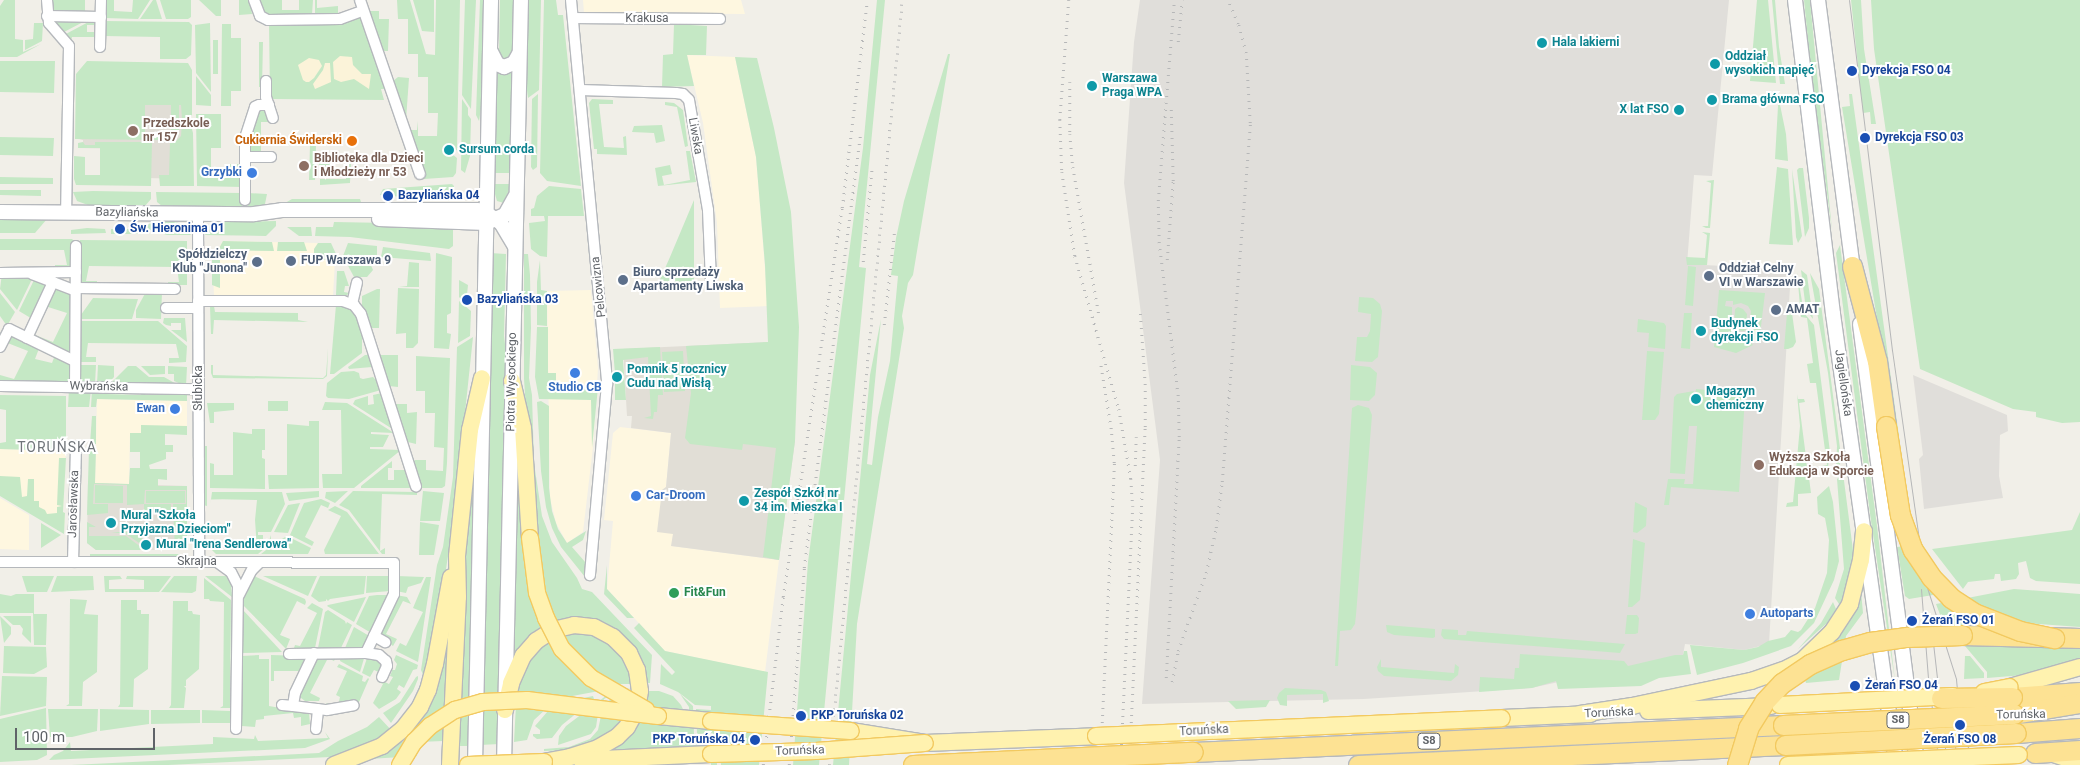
<!DOCTYPE html>
<meta charset="utf-8">
<style>
body{margin:0}
#map{position:relative;width:2080px;height:765px;overflow:hidden;background:#f1efe8;font-family:Roboto,sans-serif}
div>[style]{position:absolute}
[style*='--x']{left:calc(var(--x)*1px);top:calc(var(--y)*1px);width:calc(var(--w)*1px);rotate:calc(var(--a)*1deg)}
.commercial>*{inset:0;background:#fef7e0}
.industrial>*{inset:0;background:#e0deda}
.education>*{inset:0;background:#e1ded6}
.green>*{inset:0;background:#c5e8c5}
.sand>*{inset:0;background:#fbf3d9}
.roads{filter:drop-shadow(1px 0 #b5b8bc) drop-shadow(-1px 0 #b5b8bc) drop-shadow(0 1px #b5b8bc) drop-shadow(0 -1px #b5b8bc)}
.minor>*{height:10px;margin:-5px;padding:0 5px;transform-origin:5px;border-radius:5px;background:#fff}
.secondary>*{height:14px;margin:-7px;padding:0 7px;transform-origin:7px;border-radius:7px;background:#fff}
.primary>*{height:16px;margin:-8px;padding:0 8px;transform-origin:8px;border-radius:8px;background:#fff2af}
.motorway>*{height:19px;margin:-9.5px;padding:0 9.5px;transform-origin:9.5px;border-radius:9.5px;background:#fde293}
.tram>*{height:1px;margin:-0.5px;padding:0 0.5px;transform-origin:0.5px;border-radius:0.5px;background:#b6b7b8}
.rail>*{height:2.5px;margin-top:-1.25px;transform-origin:0;background:repeating-linear-gradient(90deg,#b6b7b8 0 1px,transparent 0 7px)}
.bridges{filter:drop-shadow(1px 0 #f2c960) drop-shadow(-1px 0 #f2c960) drop-shadow(0 1px #f2c960) drop-shadow(0 -1px #f2c960)}
.primary-bridge>*{height:16px;margin:-8px;padding:0 8px;transform-origin:8px;border-radius:8px;background:#fff2af}
.motorway-bridge>*{height:19px;margin:-9.5px;padding:0 9.5px;transform-origin:9.5px;border-radius:9.5px;background:#fde293}
.dots>*{width:14px;height:14px;translate:-50% -50%;box-sizing:border-box;border:2px solid #fff;border-radius:50%}
span{translate:-50% -50%;white-space:nowrap;text-align:center;line-height:1.15;-webkit-text-stroke:4px #fff;paint-order:stroke}
.shield-label span{padding:1px 4px;background:#fff;border:1px solid;border-radius:4px;-webkit-text-stroke-width:0}
.shield-label{font-size:11px;color:#5f6368;font-weight:700}
.street-label{font-size:12px;color:#5f6368}
.culture-label{font-size:12px;color:#0d838f;font-weight:700}
.left{translate:0 -50%;text-align:left}
.right{translate:-100% -50%;text-align:right}
.transit-label{font-size:12px;color:#164399;font-weight:700}
.education-label{font-size:12px;color:#785e54;font-weight:700}
.food-label{font-size:12px;color:#c56008;font-weight:700}
.shop-label{font-size:12px;color:#366cbe;font-weight:700}
.service-label{font-size:12px;color:#4e5e75;font-weight:700}
.leisure-label{font-size:12px;color:#27864d;font-weight:700}
.neighbourhood-label{font-size:14px;color:#70757a;letter-spacing:1px}
.scale{position:absolute;left:15px;top:728px;width:140px;height:22px;box-sizing:border-box;border:2px solid #5f6368;border-top:0;padding-left:6px;font-size:15px;line-height:18px;white-space:nowrap;color:#5f6368;-webkit-text-stroke:4px #fff;paint-order:stroke}
</style>
<div id="map">
<div class="commercial">
<div style="clip-path:polygon(583px 0,741px 0,745px 14px,584px 13px)"></div>
<div style="clip-path:polygon(687px 55px,735px 57px,756px 157px,768px 306px,720px 308px,717px 223px,703px 123px)"></div>
<div style="clip-path:polygon(223px 241px,318px 243px,314px 249px,314px 260px,335px 260px,333px 296px,214px 296px,212px 250px,217px 250px)"></div>
<div style="clip-path:polygon(591px 290px,598px 368px,593px 447px,583px 532px,567px 543px,556px 523px,550px 498px,547px 291px)"></div>
<div style="clip-path:polygon(97px 399px,187px 401px,187px 426px,171px 426px,170px 434px,130px 433px,129px 484px,95px 483px)"></div>
<div style="clip-path:polygon(620px 427px,671px 433px,666px 487px,662px 490px,673px 534px,672px 546px,779px 560px,765px 672px,665px 651px,607px 589px,613px 521px,604px 520px,613px 433px)"></div>
<div style="clip-path:polygon(0 449px,66px 451px,63px 512px,65px 513px,64px 528px,0 490px)"></div>
<div style="clip-path:polygon(0 498px,29px 515px,29px 550px,0 549px)"></div>
</div>
<div class="industrial">
<div style="clip-path:polygon(1140px 0,1729px 0,1712px 176px,1694px 175px,1687px 264px,1791px 270px,1769px 644px,1744px 650px,1685px 644px,1683px 655px,1531px 688px,1364px 699px,1142px 704px,1160px 460px,1124px 183px,1134px 42px)"></div>
<div style="clip-path:polygon(1913px 375px,2007px 415px,2008px 431px,2000px 435px,1999px 476px,2003px 498px,1924px 509px,1919px 459px,1923px 455px)"></div>
</div>
<div class="education">
<div style="clip-path:polygon(186px 70px,187px 179px,147px 178px,148px 149px,78px 148px,78px 143px,83px 143px,83px 140px,79px 139px)"></div>
<div style="clip-path:polygon(768px 342px,778px 439px,795px 441px,779px 560px,671px 546px,673px 534px,657px 532px,662px 490px,666px 487px,671px 433px,631px 428px,632px 416px,627px 416px,623px 349px)"></div>
<div style="clip-path:polygon(88px 483px,187px 486px,187px 543px,179px 550px,96px 550px,87px 543px)"></div>
</div>
<div class="green">
<div style="clip-path:polygon(4px 0,15px 0,15px 39px,23px 40px,23px 52px,41px 44px,17px 57px,0 57px,0 6px)"></div>
<div style="clip-path:polygon(50px 0,85px 0,85px 14px,56px 14px,50px 10px)"></div>
<div style="clip-path:polygon(104px 0,114px 0,114px 11px,132px 12px,133px 0,150px 0,138px 19px,104px 18px)"></div>
<div style="clip-path:polygon(153px 0,156px 0,162px 19px,140px 19px)"></div>
<div style="clip-path:polygon(160px 0,191px 0,191px 17px,188px 19px,166px 19px)"></div>
<div style="clip-path:polygon(199px 0,221px 0,221px 16px,216px 16px)"></div>
<div style="clip-path:polygon(239px 0,250px 0,252px 14px,239px 15px)"></div>
<div style="clip-path:polygon(257px 0,282px 0,282px 10px,299px 10px,299px 0,313px 0,312px 15px,270px 17px,263px 15px)"></div>
<div style="clip-path:polygon(315px 0,317px 0,317px 8px,338px 6px,338px 13px,336px 16px,315px 15px)"></div>
<div style="clip-path:polygon(397px 0,410px 0,426px 54px,435px 55px,436px 0,460px 0,457px 150px,454px 151px,450px 148px,448px 151px,457px 158px,456px 173px,453px 177px,424px 179px,407px 130px,417px 130px,418px 121px,418px 136px,437px 136px,438px 113px,428px 113px,428px 77px,418px 77px,418px 54px,408px 54px,408px 19px,398px 19px)"></div>
<div style="clip-path:polygon(413px 0,434px 0,434px 32px,422px 31px)"></div>
<div style="clip-path:polygon(465px 0,476px 0,471px 109px,462px 95px)"></div>
<div style="clip-path:polygon(480px 0,486px 0,484px 90px,479px 121px,476px 115px)"></div>
<div style="clip-path:polygon(500px 0,516px 0,514px 57px,503px 62px,499px 55px)"></div>
<div style="clip-path:polygon(526px 0,541px 0,539px 90px,528px 98px,524px 69px)"></div>
<div style="clip-path:polygon(544px 0,556px 0,558px 15px,563px 15px,581px 186px,547px 181px,540px 173px)"></div>
<div style="clip-path:polygon(877px 0,885px 0,859px 267px,866px 268px,819px 765px,793px 765px,808px 562px,863px 148px)"></div>
<div style="clip-path:polygon(1757px 0,1768px 0,1776px 83px,1750px 81px)"></div>
<div style="clip-path:polygon(1772px 0,1775px 0,1779px 47px,1785px 84px,1780px 84px)"></div>
<div style="clip-path:polygon(1804px 0,1810px 0,1832px 231px,1812px 80px)"></div>
<div style="clip-path:polygon(1851px 0,1861px 0,1864px 49px,1876px 124px,1871px 124px,1870px 112px,1863px 113px)"></div>
<div style="clip-path:polygon(1871px 0,2080px 0,2080px 422px,2062px 423px,2036px 417px,2036px 412px,2013px 409px,1920px 369px,1874px 49px)"></div>
<div style="clip-path:polygon(369px 11px,379px 11px,379px 19px,389px 19px,388px 51px,384px 51px,384px 61px)"></div>
<div style="clip-path:polygon(361px 16px,387px 89px,381px 89px,384px 100px,273px 99px,270px 96px,269px 24px,342px 24px)"></div>
<div style="clip-path:polygon(89px 19px,62px 33px,53px 25px,54px 20px)"></div>
<div style="clip-path:polygon(94px 19px,98px 25px,87px 25px,87px 32px,98px 32px,98px 37px,72px 37px,71px 41px,64px 35px)"></div>
<div style="clip-path:polygon(104px 21px,189px 22px,192px 25px,191px 55px,186px 59px,160px 59px,160px 37px,104px 36px)"></div>
<div style="clip-path:polygon(34px 23px,43px 23px,42px 41px,25px 50px,25px 40px,33px 39px)"></div>
<div style="clip-path:polygon(210px 23px,211px 92px,196px 73px,195px 25px)"></div>
<div style="clip-path:polygon(222px 24px,231px 24px,231px 38px,241px 38px,241px 91px,231px 91px,231px 106px,221px 106px)"></div>
<div style="clip-path:polygon(674px 24px,707px 26px,706px 55px,687px 55px,694px 86px,662px 87px,663px 55px,673px 54px)"></div>
<div style="clip-path:polygon(213px 40px,218px 40px,218px 74px,213px 74px)"></div>
<div style="clip-path:polygon(259px 42px,263px 42px,262px 87px,259px 87px)"></div>
<div style="clip-path:polygon(948px 54px,950px 54px,913px 275px,908px 283px,902px 316px,904px 328px,857px 624px,849px 765px,833px 765px,870px 375px,881px 319px,867px 464px,872px 465px,878px 417px,890px 361px,898px 276px,891px 275px,896px 238px,904px 201px)"></div>
<div style="clip-path:polygon(735px 57px,757px 58px,774px 128px,791px 212px,799px 327px,795px 441px,779px 560px,763px 557px,776px 448px,743px 444px,742px 450px,690px 444px,685px 438px,691px 393px,686px 346px,768px 342px,765px 265px,756px 157px)"></div>
<div style="clip-path:polygon(0 61px,55px 61px,54px 93px,0 92px)"></div>
<div style="clip-path:polygon(87px 61px,188px 63px,192px 70px,192px 115px,182px 119px,181px 105px,179px 105px,179px 119px,171px 119px,171px 105px,145px 105px,145px 135px,158px 135px,158px 140px,75px 139px,76px 74px)"></div>
<div style="clip-path:polygon(495px 66px,514px 70px,512px 173px,492px 173px)"></div>
<div style="clip-path:polygon(196px 76px,211px 95px,211px 106px,196px 105px)"></div>
<div style="clip-path:polygon(398px 77px,409px 78px,406px 120px,393px 81px)"></div>
<div style="clip-path:polygon(538px 94px,537px 167px,533px 170px,531px 167px,532px 99px)"></div>
<div style="clip-path:polygon(1766px 94px,1778px 95px,1786px 134px,1788px 161px,1775px 159px,1778px 106px,1776px 99px,1766px 98px)"></div>
<div style="clip-path:polygon(1849px 94px,1852px 94px,1911px 524px,1842px 107px,1850px 106px)"></div>
<div style="clip-path:polygon(462px 99px,468px 108px,468px 115px,471px 119px,470px 156px,465px 173px,461px 170px)"></div>
<div style="clip-path:polygon(592px 99px,613px 100px,613px 104px,599px 104px,604px 147px,624px 148px,623px 137px,626px 136px,627px 155px,597px 154px,597px 149px,594px 149px,589px 103px)"></div>
<div style="clip-path:polygon(665px 102px,674px 103px,683px 110px,688px 146px,685px 147px,677px 107px,665px 105px)"></div>
<div style="clip-path:polygon(258px 108px,268px 109px,268px 122px,261px 122px,261px 154px,250px 153px,247px 147px)"></div>
<div style="clip-path:polygon(196px 114px,221px 114px,221px 148px,211px 148px,211px 170px,229px 171px,229px 164px,242px 164px,242px 187px,197px 186px)"></div>
<div style="clip-path:polygon(171px 122px,179px 122px,179px 135px,174px 140px,163px 140px,163px 135px,171px 135px)"></div>
<div style="clip-path:polygon(182px 122px,190px 122px,193px 133px,194px 186px,160px 186px,159px 175px,169px 175px,170px 142px,175px 142px,181px 136px)"></div>
<div style="clip-path:polygon(662px 125px,665px 141px,656px 143px,654px 133px,632px 132px,634px 126px)"></div>
<div style="clip-path:polygon(0 137px,54px 138px,53px 156px,0 155px)"></div>
<div style="clip-path:polygon(83px 142px,85px 145px,95px 145px,95px 142px,152px 142px,151px 186px,76px 185px,74px 179px,74px 156px,85px 157px,85px 175px,100px 175px,100px 148px,78px 148px,78px 143px)"></div>
<div style="clip-path:polygon(310px 145px,316px 146px,315px 180px,309px 180px)"></div>
<div style="clip-path:polygon(686px 151px,690px 151px,696px 182px,658px 186px,655px 168px,670px 165px,672px 174px,662px 176px,664px 185px,690px 180px)"></div>
<div style="clip-path:polygon(319px 155px,334px 156px,334px 175px,319px 175px)"></div>
<div style="clip-path:polygon(346px 164px,351px 164px,350px 183px,320px 185px,320px 179px,346px 179px)"></div>
<div style="clip-path:polygon(1777px 167px,1788px 169px,1793px 245px,1791px 245px,1769px 244px)"></div>
<div style="clip-path:polygon(1799px 168px,1803px 168px,1809px 218px,1809px 228px,1805px 237px,1797px 170px)"></div>
<div style="clip-path:polygon(1792px 169px,1802px 236px,1798px 243px,1796px 237px)"></div>
<div style="clip-path:polygon(0 177px,53px 178px,53px 184px,0 184px)"></div>
<div style="clip-path:polygon(1714px 180px,1710px 228px,1706px 228px,1702px 226px,1708px 226px,1711px 183px,1706px 181px)"></div>
<div style="clip-path:polygon(452px 184px,454px 186px,454px 199px,452px 201px,380px 195px,383px 189px)"></div>
<div style="clip-path:polygon(492px 184px,511px 184px,504px 203px,497px 201px)"></div>
<div style="clip-path:polygon(549px 186px,581px 189px,584px 216px,548px 216px,547px 257px,540px 256px,531px 249px,529px 223px,545px 221px,544px 216px,531px 216px,531px 209px,534px 208px,537px 196px)"></div>
<div style="clip-path:polygon(0 190px,41px 190px,41px 196px,0 195px)"></div>
<div style="clip-path:polygon(93px 191px,151px 192px,151px 199px,145px 206px,88px 205px,77px 201px,73px 192px)"></div>
<div style="clip-path:polygon(156px 192px,242px 193px,242px 207px,162px 206px,157px 202px)"></div>
<div style="clip-path:polygon(248px 193px,267px 194px,265px 204px,258px 207px,248px 207px)"></div>
<div style="clip-path:polygon(292px 199px,360px 199px,361px 202px,351px 204px,285px 203px)"></div>
<div style="clip-path:polygon(694px 200px,694px 283px,658px 284px,670px 257px)"></div>
<div style="clip-path:polygon(0 218px,47px 219px,35px 233px,0 233px)"></div>
<div style="clip-path:polygon(172px 221px,185px 225px,191px 235px,167px 235px,140px 227px,140px 225px)"></div>
<div style="clip-path:polygon(276px 221px,276px 226px,266px 236px,205px 235px,210px 225px,218px 222px)"></div>
<div style="clip-path:polygon(334px 222px,389px 223px,453px 228px,453px 246px,449px 249px,350px 237px,315px 236px,316px 227px,333px 227px)"></div>
<div style="clip-path:polygon(287px 227px,311px 227px,312px 236px,299px 236px)"></div>
<div style="clip-path:polygon(87px 228px,105px 229px,106px 233px,71px 234px,71px 230px)"></div>
<div style="clip-path:polygon(111px 229px,134px 229px,147px 234px,111px 234px)"></div>
<div style="clip-path:polygon(1702px 232px,1710px 233px,1707px 265px,1687px 265px,1686px 257px,1705px 258px,1707px 235px)"></div>
<div style="clip-path:polygon(0 239px,72px 239px,74px 241px,74px 269px,55px 269px,55px 265px,67px 265px,64px 250px,0 250px)"></div>
<div style="clip-path:polygon(80px 240px,187px 241px,187px 285px,168px 285px,168px 282px,179px 282px,177px 267px,89px 266px,86px 281px,97px 281px,97px 285px,78px 283px)"></div>
<div style="clip-path:polygon(223px 241px,272px 242px,274px 251px,218px 250px)"></div>
<div style="clip-path:polygon(278px 242px,304px 242px,307px 251px,277px 251px)"></div>
<div style="clip-path:polygon(318px 243px,331px 243px,336px 254px,335px 260px,314px 260px,314px 249px)"></div>
<div style="clip-path:polygon(348px 243px,377px 246px,377px 257px,343px 256px)"></div>
<div style="clip-path:polygon(1840px 245px,1877px 526px,1895px 681px,1871px 521px,1836px 253px)"></div>
<div style="clip-path:polygon(383px 247px,430px 253px,431px 261px,381px 257px)"></div>
<div style="clip-path:polygon(436px 253px,452px 257px,451px 313px,447px 315px,447px 333px,451px 334px,449px 349px,434px 348px)"></div>
<div style="clip-path:polygon(490px 253px,506px 254px,504px 336px,507px 360px,499px 744px,480px 745px)"></div>
<div style="clip-path:polygon(524px 254px,528px 254px,530px 275px,531px 328px,529px 378px,532px 395px,534px 463px,542px 516px,552px 542px,577px 578px,582px 589px,592px 592px,652px 655px,650px 683px,645px 683px,628px 645px,555px 624px,545px 595px,534px 532px,524px 379px)"></div>
<div style="clip-path:polygon(212px 257px,220px 257px,220px 288px,212px 285px)"></div>
<div style="clip-path:polygon(345px 260px,369px 261px,373px 270px,367px 277px,354px 277px)"></div>
<div style="clip-path:polygon(540px 260px,541px 290px,547px 291px,547px 326px,537px 325px,537px 282px)"></div>
<div style="clip-path:polygon(409px 262px,419px 263px,419px 287px,399px 287px,407px 286px)"></div>
<div style="clip-path:polygon(1688px 266px,1696px 267px,1693px 306px,1685px 305px)"></div>
<div style="clip-path:polygon(1801px 270px,1807px 275px,1813px 319px,1806px 310px)"></div>
<div style="clip-path:polygon(337px 271px,344px 271px,349px 286px,345px 286px,344px 292px,349px 293px,344px 298px,338px 298px,336px 295px)"></div>
<div style="clip-path:polygon(1797px 272px,1804px 313px,1814px 325px,1830px 452px,1827px 474px,1822px 469px,1822px 466px,1827px 465px,1816px 383px,1810px 383px,1807px 364px,1813px 363px,1807px 318px,1801px 317px)"></div>
<div style="clip-path:polygon(2px 273px,33px 277px,17px 310px,0 289px)"></div>
<div style="clip-path:polygon(1810px 273px,1819px 289px,1841px 456px,1840px 464px,1836px 470px,1837px 446px,1828px 373px)"></div>
<div style="clip-path:polygon(35px 278px,50px 284px,34px 320px,19px 311px)"></div>
<div style="clip-path:polygon(459px 280px,468px 285px,466px 304px,459px 297px)"></div>
<div style="clip-path:polygon(53px 285px,74px 293px,73px 356px,31px 335px,39px 319px,41px 321px,35px 335px,53px 342px,67px 313px,48px 307px,44px 315px,41px 313px)"></div>
<div style="clip-path:polygon(398px 288px,419px 289px,418px 343px,413px 348px,406px 348px,406px 333px,396px 334px)"></div>
<div style="clip-path:polygon(377px 289px,380px 289px,379px 328px,370px 328px,362px 310px,362px 296px)"></div>
<div style="clip-path:polygon(147px 290px,162px 292px,161px 319px,136px 318px,136px 310px)"></div>
<div style="clip-path:polygon(1719px 290px,1765px 293px,1759px 343px,1749px 334px,1751px 311px,1748px 306px,1741px 303px,1733px 305px,1733px 301px,1726px 301px,1725px 306px,1732px 307px,1732px 333px,1745px 335px,1753px 345px,1736px 353px,1714px 347px)"></div>
<div style="clip-path:polygon(0 293px,15px 312px,7px 326px,0 316px)"></div>
<div style="clip-path:polygon(1359px 297px,1373px 298px,1380px 304px,1382px 311px,1378px 357px,1372px 362px,1355px 361px,1357px 337px,1367px 337px,1370px 331px,1371px 314px,1358px 312px)"></div>
<div style="clip-path:polygon(93px 298px,137px 299px,138px 299px,132px 319px,78px 319px)"></div>
<div style="clip-path:polygon(459px 301px,471px 311px,470px 336px,458px 343px)"></div>
<div style="clip-path:polygon(336px 305px,348px 305px,358px 315px,362px 332px,362px 353px,334px 374px,330px 374px)"></div>
<div style="clip-path:polygon(210px 306px,214px 306px,215px 312px,298px 313px,298px 320px,308px 322px,214px 320px,213px 334px,211px 334px)"></div>
<div style="clip-path:polygon(1738px 307px,1743px 309px,1747px 314px,1746px 330px,1743px 331px,1734px 329px,1735px 309px)"></div>
<div style="clip-path:polygon(1684px 313px,1692px 313px,1690px 349px,1681px 348px)"></div>
<div style="clip-path:polygon(1787px 313px,1792px 313px,1796px 342px,1793px 347px,1788px 349px,1784px 349px)"></div>
<div style="clip-path:polygon(164px 318px,185px 318px,187px 342px,171px 330px,181px 330px,181px 323px,171px 323px,171px 326px,166px 325px,163px 323px)"></div>
<div style="clip-path:polygon(1638px 319px,1664px 323px,1666px 326px,1665px 349px,1648px 347px,1649px 333px,1637px 332px)"></div>
<div style="clip-path:polygon(78px 321px,158px 321px,187px 346px,186px 362px,169px 363px,169px 358px,179px 358px,176px 344px,88px 343px,86px 357px,96px 357px,96px 362px,78px 362px)"></div>
<div style="clip-path:polygon(537px 327px,548px 327px,548px 373px,556px 373px,556px 386px,598px 387px,592px 448px,591px 400px,539px 399px,535px 377px)"></div>
<div style="clip-path:polygon(10px 332px,40px 346px,35px 359px,52px 363px,55px 355px,72px 361px,73px 382px,0 383px,0 375px,14px 379px,28px 351px,5px 342px)"></div>
<div style="clip-path:polygon(473px 337px,454px 517px,442px 595px,427px 672px,414px 704px,412px 703px,424px 677px,421px 670px,437px 565px,443px 547px,453px 477px,457px 347px)"></div>
<div style="clip-path:polygon(660px 347px,663px 395px,658px 395px,657px 412px,654px 412px,653px 419px,644px 418px,651px 416px,648px 357px,623px 360px,626px 400px,615px 400px,615px 381px,620px 380px,619px 374px,615px 374px,613px 349px)"></div>
<div style="clip-path:polygon(328px 348px,327px 376px,323px 379px,213px 378px,211px 373px,211px 365px,213px 365px,213px 375px,323px 378px,326px 375px)"></div>
<div style="clip-path:polygon(683px 351px,685px 391px,664px 392px,662px 352px)"></div>
<div style="clip-path:polygon(1647px 351px,1664px 352px,1659px 414px,1655px 420px,1642px 420px)"></div>
<div style="clip-path:polygon(365px 355px,370px 355px,373px 365px,372px 367px,349px 369px,348px 367px)"></div>
<div style="clip-path:polygon(380px 355px,398px 355px,398px 387px,389px 386px,378px 360px)"></div>
<div style="clip-path:polygon(416px 356px,450px 358px,447px 463px,445px 486px,442px 488px,420px 488px,412px 463px,415px 460px,426px 460px,426px 470px,443px 471px,444px 448px,434px 447px,435px 413px,425px 413px,425px 391px,416px 391px)"></div>
<div style="clip-path:polygon(79px 365px,96px 365px,95px 384px,79px 384px)"></div>
<div style="clip-path:polygon(98px 365px,114px 366px,114px 377px,107px 385px,97px 384px)"></div>
<div style="clip-path:polygon(1351px 365px,1370px 367px,1377px 373px,1375px 395px,1369px 401px,1350px 400px)"></div>
<div style="clip-path:polygon(128px 366px,136px 366px,149px 377px,164px 377px,180px 386px,111px 383px)"></div>
<div style="clip-path:polygon(141px 366px,165px 366px,165px 374px,150px 375px)"></div>
<div style="clip-path:polygon(168px 366px,187px 367px,186px 386px,174px 381px,174px 374px,168px 374px)"></div>
<div style="clip-path:polygon(354px 371px,359px 373px,360px 378px,363px 379px,373px 377px,378px 382px,381px 390px,349px 399px,328px 398px,326px 396px,327px 383px,341px 372px)"></div>
<div style="clip-path:polygon(1696px 389px,1739px 393px,1745px 397px,1739px 492px,1671px 487px,1669px 505px,1664px 505px,1668px 479px,1685px 479px,1684px 484px,1693px 484px,1697px 426px,1689px 426px,1685px 474px,1670px 473px,1674px 397px,1677px 394px,1694px 391px,1691px 402px,1701px 403px,1702px 396px,1695px 395px)"></div>
<div style="clip-path:polygon(69px 390px,91px 390px,89px 407px,68px 407px)"></div>
<div style="clip-path:polygon(92px 390px,106px 392px,106px 394px,141px 395px,142px 392px,146px 395px,179px 395px,180px 393px,187px 393px,187px 401px,97px 399px,96px 407px,91px 407px)"></div>
<div style="clip-path:polygon(382px 393px,394px 430px,353px 404px,355px 400px,368px 396px,368px 405px,374px 404px,373px 395px)"></div>
<div style="clip-path:polygon(1797px 394px,1798px 399px,1804px 399px,1805px 402px,1799px 403px,1806px 457px,1812px 457px,1813px 460px,1806px 461px,1807px 467px,1814px 468px,1808px 470px,1811px 493px,1798px 494px,1798px 506px,1786px 507px,1787px 503px,1793px 502px,1800px 426px)"></div>
<div style="clip-path:polygon(0 395px,66px 396px,66px 451px,0 449px,0 443px,6px 442px,6px 410px,0 409px)"></div>
<div style="clip-path:polygon(268px 401px,288px 401px,288px 411px,268px 411px)"></div>
<div style="clip-path:polygon(541px 401px,549px 406px,549px 488px,552px 511px,558px 529px,567px 543px,586px 531px,583px 540px,572px 547px,586px 563px,585px 577px,561px 547px,552px 528px,546px 507px,541px 471px,537px 402px)"></div>
<div style="clip-path:polygon(325px 402px,347px 403px,394px 433px,371px 432px,371px 434px,389px 435px,383px 447px,370px 447px,370px 449px,401px 450px,354px 488px,323px 488px,322px 474px,342px 474px,341px 410px,322px 410px)"></div>
<div style="clip-path:polygon(207px 403px,234px 403px,234px 410px,214px 412px,214px 423px,210px 423px)"></div>
<div style="clip-path:polygon(395px 404px,407px 404px,407px 413px,417px 412px,416px 444px,404px 441px)"></div>
<div style="clip-path:polygon(1358px 405px,1369px 408px,1372px 415px,1356px 615px,1355px 624px,1351px 630px,1340px 631px,1338px 666px,1335px 666px,1352px 408px)"></div>
<div style="clip-path:polygon(92px 416px,96px 416px,96px 444px,90px 444px)"></div>
<div style="clip-path:polygon(309px 421px,319px 421px,319px 488px,269px 489px,268px 475px,287px 475px,287px 424px,309px 426px)"></div>
<div style="clip-path:polygon(141px 425px,187px 426px,187px 435px,165px 434px,165px 445px,173px 445px,173px 452px,166px 452px,166px 459px,149px 465px,150px 469px,167px 469px,167px 480px,158px 479px,158px 486px,187px 486px,187px 543px,179px 550px,175px 550px,173px 504px,186px 504px,186px 490px,145px 490px,144px 504px,171px 504px,171px 510px,144px 510px,144px 504px,127px 505px,127px 485px,94px 484px,93px 504px,108px 504px,108px 513px,87px 515px,89px 449px,96px 449px,95px 483px,129px 484px,130px 468px,140px 468px,140px 452px,130px 452px,130px 433px,141px 433px)"></div>
<div style="clip-path:polygon(516px 427px,543px 629px,512px 666px)"></div>
<div style="clip-path:polygon(252px 429px,265px 429px,265px 450px,262px 450px,262px 458px,265px 459px,265px 489px,210px 488px,210px 463px,214px 464px,214px 475px,233px 475px,233px 432px,252px 434px)"></div>
<div style="clip-path:polygon(475px 431px,470px 746px,455px 746px,463px 588px)"></div>
<div style="clip-path:polygon(203px 446px,207px 446px,207px 506px,203px 505px)"></div>
<div style="clip-path:polygon(59px 458px,66px 458px,63px 512px,65px 513px,64px 534px,0 496px,0 476px,20px 477px,22px 497px,27px 496px,28px 479px,34px 479px,34px 501px,39px 501px,39px 507px,45px 510px,47px 514px,57px 513px,57px 507px,62px 506px,57px 505px)"></div>
<div style="clip-path:polygon(392px 461px,392px 468px,388px 468px,388px 480px,394px 480px,394px 470px,408px 470px,413px 488px,361px 488px,361px 486px)"></div>
<div style="clip-path:polygon(1843px 473px,1853px 550px,1853px 569px,1838px 616px,1827px 630px,1841px 607px,1835px 598px,1844px 569px,1837px 479px)"></div>
<div style="clip-path:polygon(95px 485px,123px 486px,123px 503px,95px 503px)"></div>
<div style="clip-path:polygon(1829px 486px,1833px 502px,1839px 561px,1834px 580px,1814px 623px,1791px 646px,1743px 663px,1697px 675px,1690px 645px,1744px 650px,1758px 647px,1768px 641px,1785px 637px,1791px 630px,1798px 632px,1801px 630px,1815px 608px,1827px 573px,1829px 540px,1825px 518px,1818px 514px,1817px 497px)"></div>
<div style="clip-path:polygon(146px 491px,185px 491px,185px 503px,146px 503px)"></div>
<div style="clip-path:polygon(319px 491px,319px 497px,289px 501px,286px 493px)"></div>
<div style="clip-path:polygon(348px 491px,335px 503px,325px 498px,326px 492px)"></div>
<div style="clip-path:polygon(353px 491px,417px 492px,417px 495px,382px 494px,380px 551px,385px 548px,385px 554px,382px 554px,349px 510px,339px 505px)"></div>
<div style="clip-path:polygon(423px 491px,444px 493px,440px 521px,420px 521px)"></div>
<div style="clip-path:polygon(212px 492px,282px 492px,285px 504px,271px 532px,258px 532px,258px 535px,263px 535px,263px 541px,269px 541px,271px 535px,271px 543px,258px 554px,216px 554px,210px 548px,210px 541px,211px 548px,214px 550px,257px 549px,255px 520px,257px 500px,211px 499px,210px 507px)"></div>
<div style="clip-path:polygon(321px 499px,330px 503px,328px 508px,321px 505px,305px 537px,314px 542px,312px 546px,290px 535px,304px 503px)"></div>
<div style="clip-path:polygon(1635px 502px,1647px 508px,1646px 526px,1637px 533px,1633px 532px)"></div>
<div style="clip-path:polygon(300px 503px,288px 533px,274px 532px,288px 505px)"></div>
<div style="clip-path:polygon(335px 506px,347px 512px,379px 554px,325px 554px,324px 550px,341px 516px,328px 510px)"></div>
<div style="clip-path:polygon(2080px 512px,2080px 584px,2036px 581px,2030px 578px,2026px 561px,2018px 563px,2019px 574px,2016px 579px,2001px 581px,2000px 574px,1995px 574px,1994px 579px,1968px 582px,1963px 589px,1932px 549px,2072px 530px)"></div>
<div style="clip-path:polygon(87px 522px,96px 527px,89px 527px,89px 536px,126px 536px,145px 550px,96px 550px,87px 543px)"></div>
<div style="clip-path:polygon(420px 522px,439px 525px,434px 555px,419px 555px)"></div>
<div style="clip-path:polygon(41px 523px,61px 535px,41px 548px)"></div>
<div style="clip-path:polygon(111px 532px,146px 532px,146px 536px,142px 536px,142px 545px,126px 534px)"></div>
<div style="clip-path:polygon(287px 536px,311px 548px,308px 554px,261px 554px,271px 546px,271px 550px,275px 550px,275px 543px)"></div>
<div style="clip-path:polygon(1633px 539px,1645px 543px,1640px 600px,1632px 607px,1628px 607px)"></div>
<div style="clip-path:polygon(1922px 544px,1947px 584px,1933px 595px,1909px 599px,1905px 596px,1897px 547px)"></div>
<div style="clip-path:polygon(90px 554px,180px 554px,182px 558px,90px 558px)"></div>
<div style="clip-path:polygon(607px 565px,607px 589px,634px 618px,627px 618px,604px 594px)"></div>
<div style="clip-path:polygon(22px 576px,54px 576px,47px 592px,27px 592px)"></div>
<div style="clip-path:polygon(57px 576px,93px 576px,94px 590px,51px 592px)"></div>
<div style="clip-path:polygon(104px 576px,120px 576px,122px 579px,109px 580px,109px 589px,144px 589px,144px 580px,126px 579px,127px 576px,171px 576px,159px 592px,105px 592px)"></div>
<div style="clip-path:polygon(174px 576px,197px 576px,196px 591px,192px 593px,161px 592px)"></div>
<div style="clip-path:polygon(205px 576px,226px 576px,231px 585px,232px 597px)"></div>
<div style="clip-path:polygon(254px 576px,305px 599px,306px 602px,305px 605px,297px 601px,280px 635px,290px 639px,286px 649px,243px 605px,243px 597px)"></div>
<div style="clip-path:polygon(263px 576px,317px 576px,308px 596px)"></div>
<div style="clip-path:polygon(320px 576px,366px 576px,364px 594px,330px 599px,328px 601px,326px 599px,326px 601px,319px 602px,311px 596px)"></div>
<div style="clip-path:polygon(367px 576px,390px 576px,390px 591px,366px 593px)"></div>
<div style="clip-path:polygon(397px 576px,424px 577px,421px 583px,408px 587px,406px 593px,396px 591px)"></div>
<div style="clip-path:polygon(426px 577px,431px 577px,418px 662px,396px 651px,400px 643px,406px 646px,423px 612px,413px 608px)"></div>
<div style="clip-path:polygon(204px 578px,231px 600px,230px 708px,220px 708px,223px 706px,224px 602px,210px 601px,209px 599px,204px 599px)"></div>
<div style="clip-path:polygon(2014px 589px,2080px 594px,2080px 627px,2013px 622px,2080px 644px,2080px 661px,2024px 675px,1987px 678px,1987px 672px,1965px 646px,1952px 646px,1936px 604px)"></div>
<div style="clip-path:polygon(452px 590px,443px 741px,419px 742px,407px 734px)"></div>
<div style="clip-path:polygon(1861px 591px,1863px 613px,1846px 636px,1839px 680px,1806px 683px,1805px 680px,1800px 680px)"></div>
<div style="clip-path:polygon(0 594px,11px 596px,16px 594px,34px 594px,34px 614px,47px 614px,46px 645px,34px 645px,33px 613px,0 613px)"></div>
<div style="clip-path:polygon(377px 595px,391px 595px,373px 634px,356px 624px,369px 596px)"></div>
<div style="clip-path:polygon(396px 595px,407px 597px,411px 604px,403px 601px,386px 634px,397px 639px,393px 646px,381px 637px,379px 631px)"></div>
<div style="clip-path:polygon(366px 597px,354px 622px,327px 606px,328px 605px)"></div>
<div style="clip-path:polygon(70px 599px,87px 600px,84px 614px,98px 615px,97px 672px,83px 682px,82px 706px,66px 706px,69px 704px)"></div>
<div style="clip-path:polygon(121px 600px,137px 600px,137px 610px,141px 610px,141px 614px,149px 614px,148px 669px,134px 679px,133px 707px,118px 707px,120px 704px)"></div>
<div style="clip-path:polygon(173px 601px,188px 601px,188px 611px,192px 611px,193px 614px,200px 615px,199px 669px,186px 680px,186px 686px,184px 686px,186px 688px,184px 708px,169px 708px,171px 705px)"></div>
<div style="clip-path:polygon(1833px 602px,1836px 609px,1827px 623px,1798px 649px,1821px 623px)"></div>
<div style="clip-path:polygon(312px 603px,323px 609px,315px 648px,293px 651px,295px 645px,300px 646px,317px 613px,307px 608px)"></div>
<div style="clip-path:polygon(242px 609px,282px 652px,242px 653px)"></div>
<div style="clip-path:polygon(328px 610px,345px 621px,346px 624px,347px 622px,352px 625px,340px 650px,319px 650px,318px 648px,325px 612px)"></div>
<div style="clip-path:polygon(1627px 615px,1637px 615px,1639px 618px,1638px 633px,1635px 634px,1625px 634px)"></div>
<div style="clip-path:polygon(0 616px,11px 627px,11px 634px,4px 643px)"></div>
<div style="clip-path:polygon(3px 616px,31px 616px,31px 643px,22px 634px,23px 629px,20px 625px,13px 625px)"></div>
<div style="clip-path:polygon(639px 623px,665px 651px,768px 672px,759px 765px,721px 765px,719px 737px,712px 733px,697px 734px,696px 709px,711px 710px,711px 706px,695px 705px,678px 692px,660px 684px,661px 664px,672px 675px,675px 672px,634px 628px)"></div>
<div style="clip-path:polygon(1386px 625px,1435px 629px,1435px 637px,1433px 638px,1394px 635px,1387px 632px)"></div>
<div style="clip-path:polygon(354px 627px,371px 637px,362px 651px,345px 648px)"></div>
<div style="clip-path:polygon(1442px 629px,1458px 630px,1458px 635px,1466px 635px,1467px 631px,1625px 644px,1620px 653px,1444px 639px,1441px 635px)"></div>
<div style="clip-path:polygon(568px 631px,598px 634px,624px 653px,633px 684px,613px 684px,599px 691px,567px 697px,547px 708px,534px 720px,527px 740px,514px 742px,517px 686px,531px 652px)"></div>
<div style="clip-path:polygon(4px 646px,46px 647px,47px 667px,34px 674px,3px 673px)"></div>
<div style="clip-path:polygon(1684px 651px,1687px 651px,1691px 674px,1659px 678px,1641px 686px,1558px 689px,1556px 681px,1532px 688px,1479px 692px,1480px 677px,1514px 679px,1515px 668px,1519px 668px,1520px 654px,1624px 661px,1628px 666px,1675px 655px,1683px 655px)"></div>
<div style="clip-path:polygon(259px 655px,259px 659px,269px 659px,269px 706px,309px 713px,310px 724px,301px 726px,301px 717px,294px 718px,293px 713px,264px 716px,264px 719px,256px 720px,255px 727px,242px 726px,242px 656px)"></div>
<div style="clip-path:polygon(271px 655px,303px 656px,306px 657px,303px 671px,274px 671px,274px 681px,271px 681px)"></div>
<div style="clip-path:polygon(337px 655px,334px 661px,328px 658px,310px 693px,320px 698px,319px 701px,305px 701px,297px 695px,314px 660px,319px 657px)"></div>
<div style="clip-path:polygon(341px 655px,365px 655px,360px 672px,340px 661px)"></div>
<div style="clip-path:polygon(368px 655px,383px 665px,381px 673px,374px 670px,370px 677px,362px 673px)"></div>
<div style="clip-path:polygon(396px 655px,418px 665px,417px 669px,413px 670px,404px 688px,399px 685px,397px 689px,401px 692px,396px 699px,379px 709px,373px 703px,383px 684px,378px 682px,381px 680px,389px 684px,393px 677px,390px 676px,392px 671px,389px 670px,395px 670px,397px 664px,394px 660px)"></div>
<div style="clip-path:polygon(1965px 656px,1970px 656px,1984px 673px,1984px 678px,1964px 679px)"></div>
<div style="clip-path:polygon(1381px 659px,1381px 667px,1454px 673px,1455px 664px,1459px 667px,1458px 675px,1451px 681px,1384px 676px,1378px 671px,1377px 667px)"></div>
<div style="clip-path:polygon(339px 664px,363px 676px,362px 681px,365px 682px,368px 678px,369px 679px,359px 702px,329px 708px,326px 703px,338px 706px,340px 697px,336px 695px,347px 671px,337px 667px)"></div>
<div style="clip-path:polygon(2px 676px,47px 677px,46px 706px,0 716px)"></div>
<div style="clip-path:polygon(416px 677px,418px 676px,418px 679px,413px 691px,391px 723px,383px 713px,400px 702px)"></div>
<div style="clip-path:polygon(631px 688px,620px 690px,604px 699px,598px 714px,596px 727px,591px 734px,558px 745px,559px 736px,566px 726px,615px 689px)"></div>
<div style="clip-path:polygon(1285px 688px,1321px 690px,1326px 692px,1329px 701px,1323px 703px,1323px 694px,1287px 695px,1287px 706px,1280px 705px,1277px 698px,1279px 693px)"></div>
<div style="clip-path:polygon(628px 691px,635px 691px,634px 700px,613px 734px,569px 750px,544px 751px,544px 749px,569px 747px,590px 739px,598px 730px,602px 711px,608px 701px)"></div>
<div style="clip-path:polygon(646px 691px,659px 691px,673px 696px,681px 705px,689px 722px,689px 707px,680px 694px,693px 706px,694px 734px,685px 734px,686px 741px,689px 741px,689px 737px,703px 737px,704px 742px,710px 742px,707px 736px,716px 737px,717px 765px,711px 765px,710px 746px,603px 753px)"></div>
<div style="clip-path:polygon(593px 696px,594px 699px,562px 725px,552px 738px,537px 739px,533px 736px,533px 734px,540px 734px,540px 730px,535px 726px,548px 711px,568px 701px)"></div>
<div style="clip-path:polygon(1270px 700px,1266px 707px,1236px 709px,1228px 701px)"></div>
<div style="clip-path:polygon(46px 708px,47px 755px,37px 760px,0 762px,0 719px)"></div>
<div style="clip-path:polygon(48px 709px,98px 709px,97px 731px,72px 737px,50px 737px)"></div>
<div style="clip-path:polygon(100px 709px,149px 710px,149px 724px,100px 731px)"></div>
<div style="clip-path:polygon(151px 710px,200px 710px,200px 723px,151px 724px)"></div>
<div style="clip-path:polygon(202px 710px,230px 711px,230px 723px,202px 723px)"></div>
<div style="clip-path:polygon(379px 717px,393px 732px,381px 740px,346px 754px,330px 757px,168px 765px,71px 765px,319px 753px,338px 741px,367px 727px)"></div>
<div style="clip-path:polygon(325px 732px,330px 739px,305px 748px,49px 760px,54px 755px,63px 751px,70px 742px,71px 751px,213px 744px,213px 737px,254px 739px,255px 735px,258px 741px,328px 738px)"></div>
<div style="clip-path:polygon(400px 739px,417px 756px,369px 759px)"></div>
</div>
<div class="sand">
<div style="clip-path:polygon(340px 56px,352px 57px,353px 65px,362px 74px,371px 74px,369px 89px,354px 79px,341px 82px,334px 79px,333px 62px)"></div>
<div style="clip-path:polygon(309px 58px,319px 60px,322px 66px,314px 78px,309px 82px,306px 82px,303px 80px,298px 65px)"></div>
<div style="clip-path:polygon(325px 63px,330px 63px,331px 82px,315px 89px,313px 84px,323px 70px)"></div>
</div>
<div class="roads">
<div class="minor">
<div style="--x:47;--y:0;--w:23;--a:85"></div>
<div style="--x:49;--y:23;--w:30;--a:49"></div>
<div style="--x:69;--y:46;--w:166;--a:91"></div>
<div style="--x:254;--y:0;--w:17;--a:69"></div>
<div style="--x:260;--y:16;--w:9;--a:27"></div>
<div style="--x:268;--y:20;--w:72;--a:-0.8"></div>
<div style="--x:340;--y:19;--w:23;--a:-20"></div>
<div style="--x:360;--y:0;--w:184;--a:71"></div>
<div style="--x:571;--y:0;--w:386;--a:84.6"></div>
<div style="--x:607;--y:384;--w:192;--a:95.1"></div>
<div style="--x:47;--y:16;--w:54;--a:1.1"></div>
<div style="--x:573;--y:18;--w:147;--a:0.4"></div>
<div style="--x:100;--y:47;--w:47;--a:-88.8"></div>
<div style="--x:266;--y:81;--w:16;--a:90"></div>
<div style="--x:266;--y:97;--w:22;--a:72"></div>
<div style="--x:580;--y:90;--w:96;--a:1.8"></div>
<div style="--x:676;--y:93;--w:7;--a:8"></div>
<div style="--x:683;--y:94;--w:8;--a:45"></div>
<div style="--x:689;--y:100;--w:112;--a:80.2"></div>
<div style="--x:708;--y:210;--w:72;--a:87.6"></div>
<div style="--x:245;--y:157;--w:26;--a:0"></div>
<div style="--x:245;--y:200;--w:62;--a:-90"></div>
<div style="--x:245;--y:138;--w:33;--a:-72"></div>
<div style="--x:255;--y:107;--w:4;--a:-27"></div>
<div style="--x:259;--y:105;--w:10;--a:0"></div>
<div style="--x:198;--y:214;--w:348;--a:89.8"></div>
<div style="--x:0;--y:273;--w:76;--a:-0.8"></div>
<div style="--x:32;--y:274;--w:47;--a:21.1"></div>
<div style="--x:76;--y:288;--w:99;--a:0.6"></div>
<div style="--x:198;--y:301;--w:145;--a:0"></div>
<div style="--x:343;--y:301;--w:12;--a:20"></div>
<div style="--x:354;--y:305;--w:11;--a:52"></div>
<div style="--x:361;--y:314;--w:181;--a:72.3"></div>
<div style="--x:352;--y:304;--w:22;--a:-77"></div>
<div style="--x:166;--y:308;--w:32;--a:0"></div>
<div style="--x:27;--y:338;--w:62;--a:-65.1"></div>
<div style="--x:0;--y:347;--w:20;--a:-63"></div>
<div style="--x:9;--y:329;--w:73;--a:25.9"></div>
<div style="--x:0;--y:386;--w:199;--a:0.9"></div>
<div style="--x:75;--y:387;--w:141;--a:-89.6"></div>
<div style="--x:0;--y:562;--w:394;--a:0.1"></div>
<div style="--x:394;--y:563;--w:31;--a:90"></div>
<div style="--x:394;--y:594;--w:65;--a:115.4"></div>
<div style="--x:366;--y:653;--w:77;--a:179.3"></div>
<div style="--x:73;--y:562;--w:116;--a:-88.5"></div>
<div style="--x:217;--y:562;--w:17;--a:36"></div>
<div style="--x:231;--y:572;--w:16;--a:63"></div>
<div style="--x:238;--y:586;--w:143;--a:90.8"></div>
<div style="--x:239;--y:595;--w:28;--a:-63"></div>
<div style="--x:252;--y:570;--w:11;--a:-45"></div>
<div style="--x:374;--y:636;--w:13;--a:29"></div>
<div style="--x:314;--y:653;--w:44;--a:115.4"></div>
<div style="--x:295;--y:693;--w:13;--a:99"></div>
<div style="--x:293;--y:706;--w:34;--a:7"></div>
<div style="--x:327;--y:710;--w:27;--a:-10"></div>
<div style="--x:366;--y:653;--w:13;--a:9"></div>
<div style="--x:379;--y:655;--w:9;--a:41"></div>
<div style="--x:386;--y:661;--w:5;--a:79"></div>
<div style="--x:387;--y:666;--w:12;--a:114"></div>
<div style="--x:282;--y:705;--w:11;--a:5"></div>
<div style="--x:316;--y:729;--w:20;--a:-84"></div>
</div>
<div class="secondary">
<div style="--x:1795;--y:0;--w:316;--a:83.1"></div>
<div style="--x:1833;--y:314;--w:455;--a:82"></div>
<div style="--x:1818;--y:0;--w:278;--a:82.6"></div>
<div style="--x:490;--y:50;--w:16;--a:63"></div>
<div style="--x:497;--y:64;--w:8;--a:23"></div>
<div style="--x:504;--y:67;--w:11;--a:-22"></div>
<div style="--x:514;--y:63;--w:10;--a:-61"></div>
<div style="--x:0;--y:212;--w:254;--a:0.5"></div>
<div style="--x:254;--y:214;--w:28;--a:-8"></div>
<div style="--x:282;--y:210;--w:195;--a:0"></div>
<div style="--x:477;--y:210;--w:9;--a:18"></div>
<div style="--x:486;--y:213;--w:18;--a:34"></div>
<div style="--x:501;--y:223;--w:26;--a:59"></div>
<div style="--x:379;--y:219;--w:107;--a:2.1"></div>
<div style="--x:486;--y:223;--w:21;--a:-23"></div>
<div style="--x:505;--y:215;--w:21;--a:-61"></div>
<div style="--x:1860;--y:324;--w:445;--a:82.6"></div>
<div style="--x:475;--y:765;--w:765;--a:-88.8"></div>
<div style="--x:504;--y:765;--w:765;--a:-88.73"></div>
</div>
<div class="primary">
<div style="--x:512;--y:381;--w:48;--a:76.8"></div>
<div style="--x:523;--y:428;--w:110;--a:86.4"></div>
<div style="--x:2010;--y:687;--w:73;--a:-15.9"></div>
<div style="--x:505;--y:710;--w:28;--a:-77"></div>
<div style="--x:511;--y:683;--w:30;--a:-66"></div>
<div style="--x:523;--y:656;--w:20;--a:-49"></div>
<div style="--x:536;--y:641;--w:20;--a:-33"></div>
<div style="--x:553;--y:630;--w:22;--a:-13"></div>
<div style="--x:574;--y:625;--w:20;--a:6"></div>
<div style="--x:594;--y:627;--w:21;--a:28"></div>
<div style="--x:613;--y:637;--w:23;--a:45"></div>
<div style="--x:629;--y:653;--w:19;--a:65"></div>
<div style="--x:637;--y:670;--w:21;--a:82"></div>
<div style="--x:640;--y:691;--w:18;--a:99"></div>
<div style="--x:637;--y:709;--w:21;--a:119"></div>
<div style="--x:627;--y:727;--w:14;--a:135"></div>
<div style="--x:617;--y:737;--w:22;--a:150"></div>
<div style="--x:598;--y:748;--w:29;--a:162"></div>
<div style="--x:570;--y:757;--w:26;--a:169"></div>
<div style="--x:1648;--y:711;--w:123;--a:-2.3"></div>
<div style="--x:1580;--y:714;--w:53;--a:-8.7"></div>
<div style="--x:1632;--y:706;--w:122;--a:-11.9"></div>
<div style="--x:1751;--y:681;--w:39;--a:-19"></div>
<div style="--x:1788;--y:668;--w:16;--a:-27"></div>
<div style="--x:1802;--y:661;--w:42;--a:-44"></div>
<div style="--x:1832;--y:632;--w:33;--a:-57"></div>
<div style="--x:1850;--y:604;--w:45;--a:-76"></div>
<div style="--x:1861;--y:560;--w:29;--a:-84"></div>
<div style="--x:658;--y:716;--w:53;--a:5.4"></div>
<div style="--x:1502;--y:718;--w:89;--a:-2.6"></div>
<div style="--x:851;--y:731;--w:75;--a:9.2"></div>
<div style="--x:925;--y:743;--w:171;--a:-2.3"></div>
<div style="--x:2053;--y:754;--w:28;--a:18"></div>
<div style="--x:581;--y:760;--w:130;--a:-2.6"></div>
<div style="--x:334;--y:765;--w:52;--a:-21.6"></div>
<div style="--x:382;--y:746;--w:27;--a:-39"></div>
<div style="--x:403;--y:729;--w:28;--a:-52"></div>
<div style="--x:420;--y:707;--w:19;--a:-65"></div>
<div style="--x:428;--y:690;--w:27;--a:-75"></div>
<div style="--x:435;--y:664;--w:88;--a:-79.6"></div>
<div style="--x:450;--y:765;--w:168;--a:-87.3"></div>
<div style="--x:458;--y:597;--w:41;--a:-91.4"></div>
<div style="--x:457;--y:556;--w:127;--a:-84.1"></div>
<div style="--x:470;--y:430;--w:53;--a:-77"></div>
</div>
<div class="motorway">
<div style="--x:1852;--y:266;--w:98;--a:75.3"></div>
<div style="--x:1877;--y:361;--w:66;--a:82.1"></div>
<div style="--x:1962;--y:635;--w:118;--a:1.5"></div>
<div style="--x:2012;--y:697;--w:68;--a:-4.2"></div>
<div style="--x:2014;--y:714;--w:67;--a:-9.5"></div>
<div style="--x:2016;--y:733;--w:64;--a:-4.5"></div>
<div style="--x:1193;--y:752;--w:591;--a:-2.62"></div>
<div style="--x:2035;--y:753;--w:45;--a:-3.8"></div>
<div style="--x:1358;--y:765;--w:427;--a:-2.7"></div>
</div>
</div>
<div class="tram">
<div style="--x:1849;--y:0;--w:353;--a:83"></div>
<div style="--x:1892;--y:350;--w:233;--a:81.9"></div>
<div style="--x:1925;--y:581;--w:103;--a:72.4"></div>
<div style="--x:1956;--y:679;--w:55;--a:84.8"></div>
<div style="--x:1961;--y:734;--w:17;--a:62"></div>
<div style="--x:1969;--y:749;--w:26;--a:37"></div>
<div style="--x:1921;--y:589;--w:88;--a:85.5"></div>
<div style="--x:1928;--y:677;--w:89;--a:82.9"></div>
<div style="--x:1932;--y:634;--w:132;--a:83.5"></div>
<div style="--x:1954;--y:725;--w:40;--a:87.1"></div>
</div>
<div class="rail">
<div style="--x:1069;--y:0;--w:120;--a:94.3"></div>
<div style="--x:1060;--y:120;--w:52;--a:87.8"></div>
<div style="--x:1062;--y:172;--w:85;--a:81.2"></div>
<div style="--x:1075;--y:256;--w:159;--a:74"></div>
<div style="--x:1119;--y:409;--w:71;--a:80.3"></div>
<div style="--x:1131;--y:479;--w:27;--a:86"></div>
<div style="--x:1133;--y:506;--w:259;--a:92.7"></div>
<div style="--x:1178;--y:42;--w:42;--a:-84.6"></div>
<div style="--x:1070;--y:82;--w:52;--a:90"></div>
<div style="--x:1070;--y:134;--w:33;--a:85"></div>
<div style="--x:1073;--y:167;--w:150;--a:80"></div>
<div style="--x:1167;--y:260;--w:79;--a:-85.7"></div>
<div style="--x:1173;--y:181;--w:73;--a:-91.6"></div>
<div style="--x:863;--y:262;--w:96;--a:-84.6"></div>
<div style="--x:884;--y:325;--w:92;--a:-83.7"></div>
<div style="--x:1135;--y:466;--w:29;--a:-88"></div>
<div style="--x:1166;--y:678;--w:241;--a:-86.9"></div>
<div style="--x:1179;--y:437;--w:41;--a:-91.4"></div>
<div style="--x:1178;--y:396;--w:154;--a:-97.1"></div>
<div style="--x:1159;--y:243;--w:42;--a:-91.4"></div>
<div style="--x:1158;--y:201;--w:202;--a:-85.4"></div>
<div style="--x:1172;--y:682;--w:32;--a:-79"></div>
<div style="--x:1178;--y:651;--w:83;--a:-70.3"></div>
<div style="--x:1206;--y:573;--w:46;--a:-77.5"></div>
<div style="--x:1216;--y:528;--w:46;--a:-82.6"></div>
<div style="--x:1222;--y:482;--w:360;--a:-85.5"></div>
<div style="--x:1250;--y:123;--w:70;--a:-93.3"></div>
<div style="--x:1246;--y:53;--w:30;--a:-105"></div>
<div style="--x:1238;--y:24;--w:26;--a:-113"></div>
<div style="--x:763;--y:765;--w:169;--a:-83.2"></div>
<div style="--x:783;--y:597;--w:393;--a:-81.4"></div>
<div style="--x:842;--y:208;--w:209;--a:-83.1"></div>
<div style="--x:789;--y:765;--w:198;--a:-85.6"></div>
<div style="--x:804;--y:568;--w:438;--a:-82.6"></div>
<div style="--x:829;--y:765;--w:768;--a:-84.55"></div>
<div style="--x:1100;--y:765;--w:302;--a:-87.3"></div>
<div style="--x:1114;--y:463;--w:34;--a:-95"></div>
<div style="--x:1111;--y:429;--w:69;--a:-99.2"></div>
<div style="--x:1129;--y:765;--w:338;--a:-87.3"></div>
<div style="--x:1145;--y:427;--w:42;--a:-90"></div>
<div style="--x:1145;--y:385;--w:73;--a:-93.9"></div>
</div>
<div class="bridges">
<div class="primary-bridge">
<div style="--x:530;--y:538;--w:55;--a:82.7"></div>
<div style="--x:537;--y:593;--w:27;--a:70"></div>
<div style="--x:546;--y:618;--w:35;--a:63"></div>
<div style="--x:562;--y:649;--w:41;--a:45"></div>
<div style="--x:591;--y:678;--w:64;--a:30.2"></div>
<div style="--x:1984;--y:692;--w:26;--a:-11"></div>
<div style="--x:1780;--y:705;--w:173;--a:-3"></div>
<div style="--x:711;--y:721;--w:140;--a:4.1"></div>
<div style="--x:1096;--y:736;--w:406;--a:-2.5"></div>
<div style="--x:711;--y:754;--w:105;--a:-1.6"></div>
<div style="--x:816;--y:751;--w:109;--a:-4.2"></div>
<div style="--x:400;--y:765;--w:27;--a:-59"></div>
<div style="--x:414;--y:742;--w:23;--a:-45"></div>
<div style="--x:430;--y:726;--w:30;--a:-33"></div>
<div style="--x:455;--y:710;--w:29;--a:-16"></div>
<div style="--x:483;--y:702;--w:44;--a:-2.6"></div>
<div style="--x:527;--y:700;--w:132;--a:7"></div>
<div style="--x:468;--y:765;--w:76;--a:-2.3"></div>
<div style="--x:1788;--y:765;--w:231;--a:-2.5"></div>
</div>
<div class="motorway-bridge">
<div style="--x:1886;--y:426;--w:90;--a:81.1"></div>
<div style="--x:1900;--y:515;--w:37;--a:70"></div>
<div style="--x:1913;--y:550;--w:32;--a:56"></div>
<div style="--x:1931;--y:577;--w:29;--a:46"></div>
<div style="--x:1951;--y:598;--w:27;--a:33"></div>
<div style="--x:1974;--y:613;--w:49;--a:21.4"></div>
<div style="--x:2020;--y:631;--w:35;--a:12"></div>
<div style="--x:1941;--y:698;--w:71;--a:-0.8"></div>
<div style="--x:1783;--y:725;--w:231;--a:-2.7"></div>
<div style="--x:1785;--y:745;--w:231;--a:-3"></div>
<div style="--x:913;--y:765;--w:280;--a:-2.7"></div>
<div style="--x:1737;--y:765;--w:39;--a:-73"></div>
<div style="--x:1748;--y:728;--w:31;--a:-58"></div>
<div style="--x:1764;--y:702;--w:26;--a:-47"></div>
<div style="--x:1782;--y:683;--w:34;--a:-34"></div>
<div style="--x:1810;--y:664;--w:35;--a:-24"></div>
<div style="--x:1842;--y:650;--w:29;--a:-16"></div>
<div style="--x:1870;--y:642;--w:37;--a:-8"></div>
<div style="--x:1907;--y:637;--w:55;--a:-2.1"></div>
</div>
</div>
<div class="dots">
<div style="left:1542px;top:43px;background:#0f9aa8"></div>
<div style="left:1715px;top:64px;background:#0f9aa8"></div>
<div style="left:1852px;top:71px;background:#1a4fb4"></div>
<div style="left:1092px;top:86px;background:#0f9aa8"></div>
<div style="left:1712px;top:100px;background:#0f9aa8"></div>
<div style="left:1679px;top:110px;background:#0f9aa8"></div>
<div style="left:133px;top:131px;background:#8d6e63"></div>
<div style="left:1865px;top:138px;background:#1a4fb4"></div>
<div style="left:352px;top:141px;background:#e8710a"></div>
<div style="left:449px;top:150px;background:#0f9aa8"></div>
<div style="left:304px;top:166px;background:#8d6e63"></div>
<div style="left:252px;top:173px;background:#3f7fe0"></div>
<div style="left:388px;top:196px;background:#1a4fb4"></div>
<div style="left:120px;top:229px;background:#1a4fb4"></div>
<div style="left:291px;top:261px;background:#5c6f8a"></div>
<div style="left:257px;top:262px;background:#5c6f8a"></div>
<div style="left:1709px;top:276px;background:#5c6f8a"></div>
<div style="left:623px;top:280px;background:#5c6f8a"></div>
<div style="left:467px;top:300px;background:#1a4fb4"></div>
<div style="left:1776px;top:310px;background:#5c6f8a"></div>
<div style="left:1701px;top:331px;background:#0f9aa8"></div>
<div style="left:575px;top:373px;background:#3f7fe0"></div>
<div style="left:617px;top:377px;background:#0f9aa8"></div>
<div style="left:1696px;top:399px;background:#0f9aa8"></div>
<div style="left:175px;top:409px;background:#3f7fe0"></div>
<div style="left:1759px;top:465px;background:#8d6e63"></div>
<div style="left:636px;top:496px;background:#3f7fe0"></div>
<div style="left:744px;top:501px;background:#0f9aa8"></div>
<div style="left:111px;top:523px;background:#0f9aa8"></div>
<div style="left:146px;top:545px;background:#0f9aa8"></div>
<div style="left:674px;top:593px;background:#2e9e5b"></div>
<div style="left:1750px;top:614px;background:#3f7fe0"></div>
<div style="left:1912px;top:621px;background:#1a4fb4"></div>
<div style="left:1855px;top:686px;background:#1a4fb4"></div>
<div style="left:801px;top:716px;background:#1a4fb4"></div>
<div style="left:1960px;top:725px;background:#1a4fb4"></div>
<div style="left:755px;top:740px;background:#1a4fb4"></div>
</div>
<div class="shield-label">
<span style="left:1898px;top:720px">S8</span>
<span style="left:1429px;top:741px">S8</span>
</div>
<div class="street-label">
<span style="left:647px;top:19px">Krakusa</span>
<span style="left:695px;top:136px;rotate:80deg">Liwska</span>
<span style="left:127px;top:213px;rotate:1deg">Bazyliańska</span>
<span style="left:599px;top:287px;rotate:-96deg">Pelcowizna</span>
<span style="left:512px;top:382px;rotate:-89deg">Piotra Wysockiego</span>
<span style="left:1843px;top:383px;rotate:82deg">Jagiellońska</span>
<span style="left:99px;top:387px;rotate:1deg">Wybrańska</span>
<span style="left:199px;top:388px;rotate:-90deg">Słubicka</span>
<span style="left:74px;top:504px;rotate:-88deg">Jarosławska</span>
<span style="left:197px;top:562px">Skrajna</span>
<span style="left:1609px;top:713px;rotate:-3deg">Toruńska</span>
<span style="left:2021px;top:715px;rotate:-1deg">Toruńska</span>
<span style="left:1204px;top:731px;rotate:-3deg">Toruńska</span>
<span style="left:800px;top:751px;rotate:-2deg">Toruńska</span>
</div>
<div class="culture-label">
<span class="left" style="left:1552px;top:43px">Hala lakierni</span>
<span class="left" style="left:1725px;top:64px">Oddział<br>wysokich napięć</span>
<span class="left" style="left:1102px;top:86px">Warszawa<br>Praga WPA</span>
<span class="left" style="left:1722px;top:100px">Brama główna FSO</span>
<span class="right" style="left:1669px;top:110px">X lat FSO</span>
<span class="left" style="left:459px;top:150px">Sursum corda</span>
<span class="left" style="left:1711px;top:331px">Budynek<br>dyrekcji FSO</span>
<span class="left" style="left:627px;top:377px">Pomnik 5 rocznicy<br>Cudu nad Wisłą</span>
<span class="left" style="left:1706px;top:399px">Magazyn<br>chemiczny</span>
<span class="left" style="left:754px;top:501px">Zespół Szkół nr<br>34 im. Mieszka I</span>
<span class="left" style="left:121px;top:523px">Mural "Szkoła<br>Przyjazna Dzieciom"</span>
<span class="left" style="left:156px;top:545px">Mural "Irena Sendlerowa"</span>
</div>
<div class="transit-label">
<span class="left" style="left:1862px;top:71px">Dyrekcja FSO 04</span>
<span class="left" style="left:1875px;top:138px">Dyrekcja FSO 03</span>
<span class="left" style="left:398px;top:196px">Bazyliańska 04</span>
<span class="left" style="left:130px;top:229px">Św. Hieronima 01</span>
<span class="left" style="left:477px;top:300px">Bazyliańska 03</span>
<span class="left" style="left:1922px;top:621px">Żerań FSO 01</span>
<span class="left" style="left:1865px;top:686px">Żerań FSO 04</span>
<span class="left" style="left:811px;top:716px">PKP Toruńska 02</span>
<span class="right" style="left:745px;top:740px">PKP Toruńska 04</span>
<span style="left:1960px;top:740px">Żerań FSO 08</span>
</div>
<div class="education-label">
<span class="left" style="left:143px;top:131px">Przedszkole<br>nr 157</span>
<span class="left" style="left:314px;top:166px">Biblioteka dla Dzieci<br>i Młodzieży nr 53</span>
<span class="left" style="left:1769px;top:465px">Wyższa Szkoła<br>Edukacja w Sporcie</span>
</div>
<div class="food-label">
<span class="right" style="left:342px;top:141px">Cukiernia Świderski</span>
</div>
<div class="shop-label">
<span class="right" style="left:242px;top:173px">Grzybki</span>
<span style="left:575px;top:388px">Studio CB</span>
<span class="right" style="left:165px;top:409px">Ewan</span>
<span class="left" style="left:646px;top:496px">Car-Droom</span>
<span class="left" style="left:1760px;top:614px">Autoparts</span>
</div>
<div class="service-label">
<span class="right" style="left:247px;top:262px">Spółdzielczy<br>Klub "Junona"</span>
<span class="left" style="left:301px;top:261px">FUP Warszawa 9</span>
<span class="left" style="left:1719px;top:276px">Oddział Celny<br>VI w Warszawie</span>
<span class="left" style="left:633px;top:280px">Biuro sprzedaży<br>Apartamenty Liwska</span>
<span class="left" style="left:1786px;top:310px">AMAT</span>
</div>
<div class="leisure-label">
<span class="left" style="left:684px;top:593px">Fit&amp;Fun</span>
</div>
<div class="neighbourhood-label">
<span style="left:57px;top:447px">TORUŃSKA</span>
</div>
<div class="scale">100 m</div>
</div>
